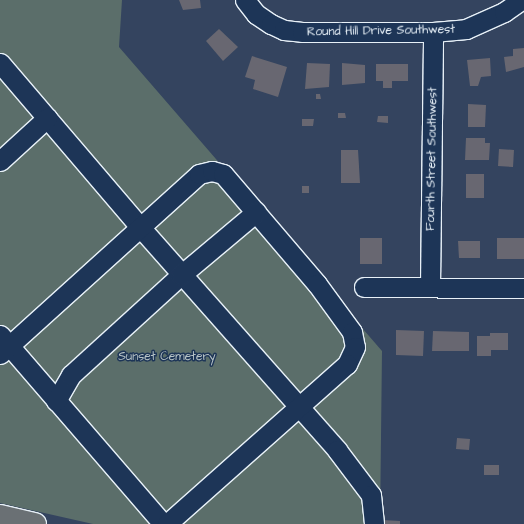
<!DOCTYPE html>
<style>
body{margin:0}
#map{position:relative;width:524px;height:524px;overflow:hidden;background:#34445f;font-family:"Architects Daughter",sans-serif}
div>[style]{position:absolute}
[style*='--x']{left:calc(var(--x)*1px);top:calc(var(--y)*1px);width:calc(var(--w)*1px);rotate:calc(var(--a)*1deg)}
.green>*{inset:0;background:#5b6e6a}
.building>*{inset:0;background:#686771}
.roads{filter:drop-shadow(1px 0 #e8f1f8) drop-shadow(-1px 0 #e8f1f8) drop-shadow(0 1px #e8f1f8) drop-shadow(0 -1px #e8f1f8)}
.minor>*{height:19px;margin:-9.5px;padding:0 9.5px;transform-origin:9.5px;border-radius:9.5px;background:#1d3557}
.major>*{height:22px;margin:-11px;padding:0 11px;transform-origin:11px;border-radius:11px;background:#6a7074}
span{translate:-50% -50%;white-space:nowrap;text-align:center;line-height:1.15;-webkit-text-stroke:3px #1d3557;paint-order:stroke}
.street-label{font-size:12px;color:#e8f1f8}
.park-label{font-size:12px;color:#b7c3c6}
</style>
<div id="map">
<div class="green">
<div style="clip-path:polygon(0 0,122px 0,119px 47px,382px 351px,380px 524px,93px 524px,0 503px)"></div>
</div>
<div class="building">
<div style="clip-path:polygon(179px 0,200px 0,201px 8px,183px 10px)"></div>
<div style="clip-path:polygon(219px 29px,238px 47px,223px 61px,206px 41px)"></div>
<div style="clip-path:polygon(524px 48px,524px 67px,506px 72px,504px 57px,513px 56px,513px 49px)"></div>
<div style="clip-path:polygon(252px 56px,287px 67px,278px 97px,253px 89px,255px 80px,245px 77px)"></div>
<div style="clip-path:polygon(490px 58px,491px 76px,481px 77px,478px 86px,470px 86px,467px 60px)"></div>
<div style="clip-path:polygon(307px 63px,330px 64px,329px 87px,305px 89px)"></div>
<div style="clip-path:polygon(342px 63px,365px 65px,365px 83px,342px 85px)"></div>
<div style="clip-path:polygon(376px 64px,408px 64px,408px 81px,392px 81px,392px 88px,383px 88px,383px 81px,376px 81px)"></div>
<div style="clip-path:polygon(316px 94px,320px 94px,321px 99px,316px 99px)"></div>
<div style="clip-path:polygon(468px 104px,486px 105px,485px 127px,468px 127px)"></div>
<div style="clip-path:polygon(338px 113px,345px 113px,346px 118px,338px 118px)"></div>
<div style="clip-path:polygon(378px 116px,388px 116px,388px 123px,377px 122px)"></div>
<div style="clip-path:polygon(302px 119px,314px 119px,313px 126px,302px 126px)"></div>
<div style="clip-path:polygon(466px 138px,485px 138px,485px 143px,490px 143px,489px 160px,465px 160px)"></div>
<div style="clip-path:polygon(499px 149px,514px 150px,513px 167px,498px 166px)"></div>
<div style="clip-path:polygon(341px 150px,358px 150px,360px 183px,341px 183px)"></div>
<div style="clip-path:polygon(466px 174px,484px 174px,484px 198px,466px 198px)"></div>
<div style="clip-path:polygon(302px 186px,309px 186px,309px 193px,302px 193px)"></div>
<div style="clip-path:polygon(360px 238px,382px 238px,382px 264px,360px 264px)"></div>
<div style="clip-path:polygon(497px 238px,524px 238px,524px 259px,497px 259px)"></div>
<div style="clip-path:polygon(458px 241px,480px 241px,480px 258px,459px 258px)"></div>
<div style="clip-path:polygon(396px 330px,424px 331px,423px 356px,396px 355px)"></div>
<div style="clip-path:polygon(433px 331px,469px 332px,469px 351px,432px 351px)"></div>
<div style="clip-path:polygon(490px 333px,508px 333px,508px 350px,491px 350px,491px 356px,477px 356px,477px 336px,490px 336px)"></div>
<div style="clip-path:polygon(457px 438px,470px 439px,469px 450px,456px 449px)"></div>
<div style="clip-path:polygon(484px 465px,499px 465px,499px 475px,484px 475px)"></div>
<div style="clip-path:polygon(382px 520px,400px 521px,400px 524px,382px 524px)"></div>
</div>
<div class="roads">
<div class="minor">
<div style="--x:245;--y:0;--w:18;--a:52"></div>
<div style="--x:256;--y:14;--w:18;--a:34"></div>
<div style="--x:271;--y:24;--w:14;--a:25"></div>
<div style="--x:284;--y:30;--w:18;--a:6"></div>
<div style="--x:302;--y:32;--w:131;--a:0"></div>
<div style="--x:433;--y:32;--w:33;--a:-5"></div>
<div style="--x:466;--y:29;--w:42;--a:-24.1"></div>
<div style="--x:504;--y:12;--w:21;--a:-35"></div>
<div style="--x:0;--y:63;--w:216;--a:49.5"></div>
<div style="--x:140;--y:227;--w:298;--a:48.5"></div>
<div style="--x:337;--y:450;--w:56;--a:52.9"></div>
<div style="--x:371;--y:495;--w:29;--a:84"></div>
<div style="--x:0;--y:161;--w:64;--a:-42.5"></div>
<div style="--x:430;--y:286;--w:254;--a:-89.3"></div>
<div style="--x:364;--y:287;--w:160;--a:0.4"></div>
<div style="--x:0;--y:335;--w:250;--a:49.2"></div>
<div style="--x:0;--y:354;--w:268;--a:-42.1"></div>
<div style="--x:199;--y:174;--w:13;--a:-13"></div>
<div style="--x:212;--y:171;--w:11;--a:15"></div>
<div style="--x:223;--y:174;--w:145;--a:49.5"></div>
<div style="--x:317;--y:284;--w:59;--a:53.9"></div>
<div style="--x:352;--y:332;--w:15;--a:79"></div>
<div style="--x:355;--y:347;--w:19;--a:115"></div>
<div style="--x:347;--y:364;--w:241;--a:138.4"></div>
<div style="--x:56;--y:401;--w:30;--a:-60"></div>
<div style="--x:71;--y:375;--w:149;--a:-42.3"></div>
<div style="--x:181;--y:275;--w:98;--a:-40"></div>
</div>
<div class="major">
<div style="--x:0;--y:516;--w:36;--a:13"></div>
</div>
</div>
<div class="street-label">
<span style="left:381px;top:31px;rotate:-1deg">Round Hill Drive Southwest</span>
<span style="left:432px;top:159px;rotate:-89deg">Fourth Street Southwest</span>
</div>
<div class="park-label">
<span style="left:167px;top:357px">Sunset Cemetery</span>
</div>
</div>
